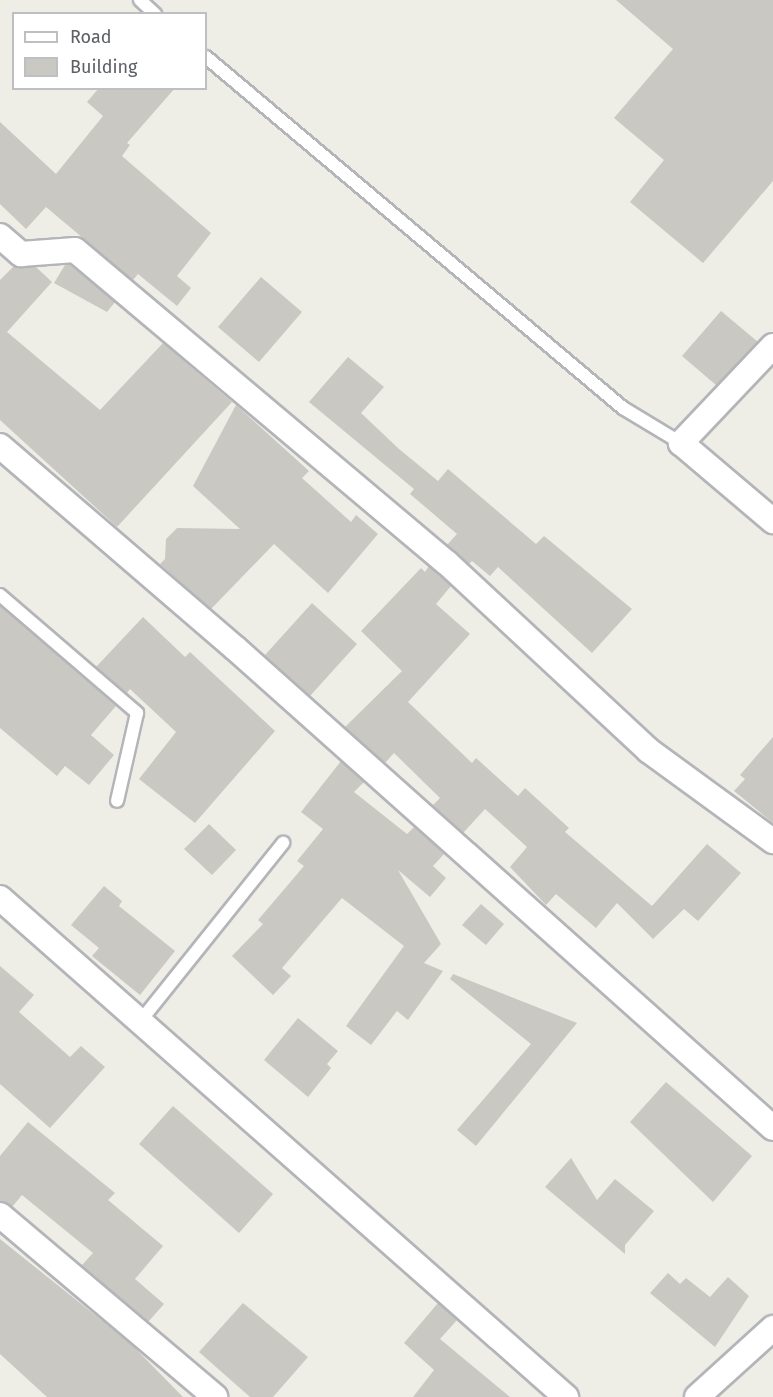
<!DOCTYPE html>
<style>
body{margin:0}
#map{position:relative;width:773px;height:1397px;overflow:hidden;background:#eeede6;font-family:"Fira Sans",sans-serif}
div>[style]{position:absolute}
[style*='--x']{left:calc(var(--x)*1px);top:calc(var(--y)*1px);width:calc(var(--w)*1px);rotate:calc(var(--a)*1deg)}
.building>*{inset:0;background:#cac8c2}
.roads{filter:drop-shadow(2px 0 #b3b5b9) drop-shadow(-2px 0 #b3b5b9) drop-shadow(0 2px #b3b5b9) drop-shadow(0 -2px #b3b5b9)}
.lane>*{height:12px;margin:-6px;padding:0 6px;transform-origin:6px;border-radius:6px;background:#fff}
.street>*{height:24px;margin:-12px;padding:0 12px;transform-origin:12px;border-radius:12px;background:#fff}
span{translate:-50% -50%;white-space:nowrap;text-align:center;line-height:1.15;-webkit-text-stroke:6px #fff;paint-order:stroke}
.legend{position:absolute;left:12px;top:12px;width:195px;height:78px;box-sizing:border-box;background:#fff;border:2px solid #bebfc1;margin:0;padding:8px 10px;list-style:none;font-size:18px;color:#5d6064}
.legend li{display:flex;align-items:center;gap:12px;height:30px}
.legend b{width:30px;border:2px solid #bebfc1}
</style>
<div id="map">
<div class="building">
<div style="clip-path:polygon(616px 0,773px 0,773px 181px,703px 263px,630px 202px,664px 160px,614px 118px,673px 49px)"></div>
<div style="clip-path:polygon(99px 88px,175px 88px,127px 143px,130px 145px,122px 156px,211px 233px,177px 276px,191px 288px,177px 306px,138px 274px,133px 280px,46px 207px,26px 229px,0 204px,0 122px,56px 174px,103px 116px,87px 102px)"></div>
<div style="clip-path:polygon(65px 265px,70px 265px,115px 302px,107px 312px,54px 283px)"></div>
<div style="clip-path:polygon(14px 266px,36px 267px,52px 282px,7px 332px,100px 410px,163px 343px,232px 402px,117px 527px,0 420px,0 280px)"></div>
<div style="clip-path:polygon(261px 277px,302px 312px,259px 362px,218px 327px)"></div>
<div style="clip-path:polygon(721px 311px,758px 342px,716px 385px,682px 356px)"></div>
<div style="clip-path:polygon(348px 357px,384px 387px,361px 413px,399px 449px,438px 481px,448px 469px,536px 544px,544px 536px,632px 609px,592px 653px,498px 567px,490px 576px,472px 561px,469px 564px,447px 545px,457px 534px,410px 494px,414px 489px,309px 402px)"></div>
<div style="clip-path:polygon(236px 405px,309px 471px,302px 478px,351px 522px,356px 515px,378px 534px,328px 593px,274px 544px,211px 609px,160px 564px,165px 559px,166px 539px,177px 528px,240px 529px,193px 486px)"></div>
<div style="clip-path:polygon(429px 566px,451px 586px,436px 604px,470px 634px,408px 702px,472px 763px,476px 758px,518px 796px,525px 788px,569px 828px,565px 832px,652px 906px,707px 844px,741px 873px,698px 921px,684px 909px,653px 939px,617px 903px,596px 928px,556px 894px,546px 905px,510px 867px,527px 847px,485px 809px,463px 833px,433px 805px,440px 798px,394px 753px,385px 763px,345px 727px,402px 671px,361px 631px,421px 568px,425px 572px)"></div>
<div style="clip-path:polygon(312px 603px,357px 644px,310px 696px,265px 655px)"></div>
<div style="clip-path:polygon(0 606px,116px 706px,91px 735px,114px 755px,89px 785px,65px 766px,57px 776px,0 728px)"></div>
<div style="clip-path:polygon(143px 617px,185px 657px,190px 652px,275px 731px,195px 823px,139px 779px,176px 732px,130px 689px,127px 693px,96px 667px)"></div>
<div style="clip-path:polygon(773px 737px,773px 823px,734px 791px,745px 779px,740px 775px)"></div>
<div style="clip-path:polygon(341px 761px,364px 782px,354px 792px,407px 834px,414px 827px,444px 854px,433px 866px,446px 878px,430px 897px,398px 870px,441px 944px,424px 963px,443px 971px,408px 1020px,397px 1011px,371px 1045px,346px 1026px,404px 946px,342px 898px,282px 968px,291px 976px,273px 995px,232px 956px,263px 924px,258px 920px,304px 866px,297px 861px,323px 829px,301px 812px)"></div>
<div style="clip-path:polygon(209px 824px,236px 850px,212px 875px,184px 849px)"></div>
<div style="clip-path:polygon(104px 886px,122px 901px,119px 906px,175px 951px,140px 995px,92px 956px,99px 948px,71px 925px)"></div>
<div style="clip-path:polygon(481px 904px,504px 924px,486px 945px,462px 925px)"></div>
<div style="clip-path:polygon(0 966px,34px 995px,19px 1012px,70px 1057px,81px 1046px,105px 1067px,50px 1128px,0 1084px)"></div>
<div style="clip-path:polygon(453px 974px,577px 1023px,476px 1146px,457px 1130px,531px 1044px,450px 979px)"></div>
<div style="clip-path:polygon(298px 1018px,338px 1051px,327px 1064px,331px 1068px,308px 1097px,264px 1060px)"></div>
<div style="clip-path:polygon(666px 1082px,752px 1156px,713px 1202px,630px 1122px)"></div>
<div style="clip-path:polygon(173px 1106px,273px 1194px,239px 1233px,139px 1144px)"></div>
<div style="clip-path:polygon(28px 1122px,115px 1193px,108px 1200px,163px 1246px,135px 1279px,164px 1304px,148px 1322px,82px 1265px,93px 1253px,22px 1195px,12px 1207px,0 1201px,0 1156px)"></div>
<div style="clip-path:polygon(571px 1158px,597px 1200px,615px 1179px,654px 1211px,625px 1245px,625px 1254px,545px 1187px)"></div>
<div style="clip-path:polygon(0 1239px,130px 1343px,183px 1397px,47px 1397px,0 1354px)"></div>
<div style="clip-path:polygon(668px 1273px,680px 1284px,686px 1278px,710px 1297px,728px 1277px,749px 1296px,715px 1347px,650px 1293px)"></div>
<div style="clip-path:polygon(243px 1303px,308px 1357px,273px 1397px,250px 1397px,199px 1352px)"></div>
<div style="clip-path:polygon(438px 1303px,457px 1320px,440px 1339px,510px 1397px,413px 1397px,434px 1370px,404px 1343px)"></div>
</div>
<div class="roads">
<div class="lane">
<div style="--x:140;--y:0;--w:21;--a:43"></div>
<div style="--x:206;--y:57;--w:545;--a:40.09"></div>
<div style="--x:623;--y:408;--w:68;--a:31.1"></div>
<div style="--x:0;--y:595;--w:181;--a:40.7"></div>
<div style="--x:137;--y:713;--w:90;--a:102.8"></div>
<div style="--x:142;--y:1019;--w:226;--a:-51.3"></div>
</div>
<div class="street">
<div style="--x:0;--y:236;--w:28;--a:41"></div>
<div style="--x:21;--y:254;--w:54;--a:-4.2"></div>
<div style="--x:75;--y:250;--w:486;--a:40.1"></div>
<div style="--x:447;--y:563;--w:275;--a:42.9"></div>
<div style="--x:648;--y:750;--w:155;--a:36.1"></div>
<div style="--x:773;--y:346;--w:134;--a:133.5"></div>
<div style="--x:681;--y:443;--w:121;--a:40.3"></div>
<div style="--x:0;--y:446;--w:310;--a:40.7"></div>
<div style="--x:235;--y:648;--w:721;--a:41.74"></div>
<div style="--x:0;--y:898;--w:755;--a:41.4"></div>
<div style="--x:0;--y:1215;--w:282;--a:40.2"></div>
<div style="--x:697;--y:1397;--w:103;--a:-42.2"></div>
</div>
</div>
<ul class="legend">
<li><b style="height:8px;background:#fff"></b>Road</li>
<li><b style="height:16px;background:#cac8c2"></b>Building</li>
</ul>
</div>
